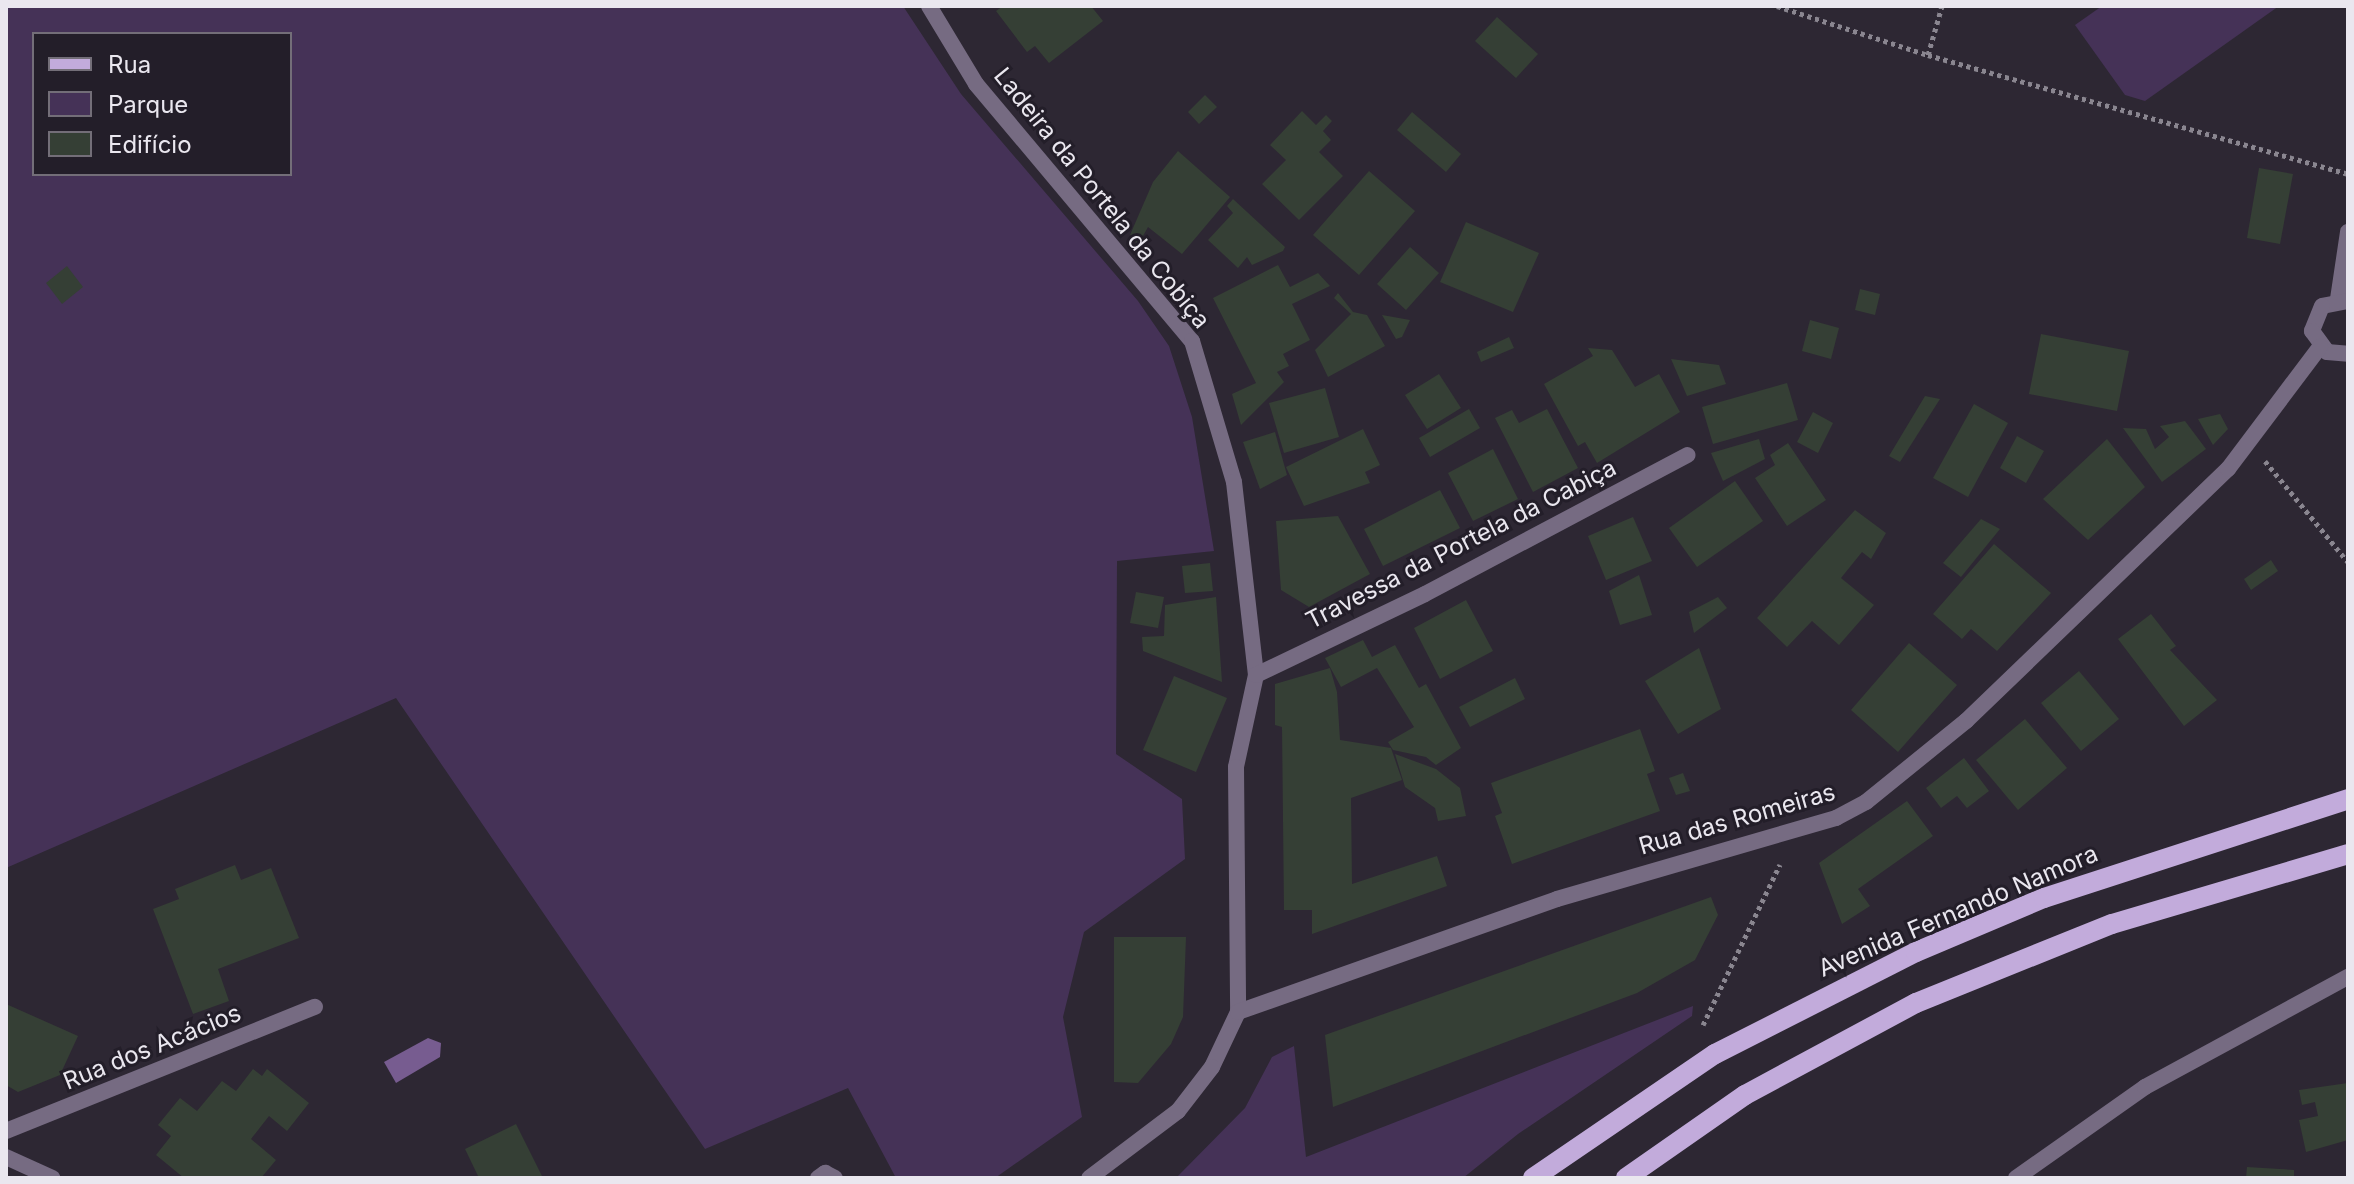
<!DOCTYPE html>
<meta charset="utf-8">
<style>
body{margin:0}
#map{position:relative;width:2354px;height:1184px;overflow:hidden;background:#2d2733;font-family:Inter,sans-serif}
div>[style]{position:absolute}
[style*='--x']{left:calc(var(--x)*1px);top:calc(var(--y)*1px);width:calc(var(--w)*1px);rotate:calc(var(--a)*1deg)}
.green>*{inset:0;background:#453257}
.water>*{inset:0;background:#775c90}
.building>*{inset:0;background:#353f35}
.path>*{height:5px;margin-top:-2.5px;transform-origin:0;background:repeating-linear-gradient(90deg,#8a8690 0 4px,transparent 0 8px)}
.lane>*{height:16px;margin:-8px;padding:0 8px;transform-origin:8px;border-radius:8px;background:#766b82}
.street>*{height:16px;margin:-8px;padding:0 8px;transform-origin:8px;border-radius:8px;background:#766b82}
.primary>*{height:20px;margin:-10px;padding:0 10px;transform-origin:10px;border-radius:10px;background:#c2abdb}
span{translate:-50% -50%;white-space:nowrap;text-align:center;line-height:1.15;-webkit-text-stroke:6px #231e29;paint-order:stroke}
.street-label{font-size:24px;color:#eae7ef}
.frame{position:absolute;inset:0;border:8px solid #eae7ef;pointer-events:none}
.legend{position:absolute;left:32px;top:32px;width:260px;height:144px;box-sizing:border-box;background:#231e29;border:2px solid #736e78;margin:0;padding:10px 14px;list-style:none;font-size:24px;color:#eae7ef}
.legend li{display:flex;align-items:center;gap:16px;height:40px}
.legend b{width:40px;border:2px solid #736e78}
</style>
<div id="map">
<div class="green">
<div style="clip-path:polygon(evenodd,6px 6px,903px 6px,961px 94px,1138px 301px,1169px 346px,1192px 417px,1214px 551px,1117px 561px,1116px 754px,1182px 799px,1185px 859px,1084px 932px,1063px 1017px,1082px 1117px,995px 1178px,896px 1178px,848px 1088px,705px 1149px,396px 698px,6px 868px,6px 6px,34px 34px,290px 34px,290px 174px,34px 174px,34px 34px)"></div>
<div style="clip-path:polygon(2102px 6px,2279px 6px,2145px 101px,2125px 95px,2075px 25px)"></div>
<div style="clip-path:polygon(1693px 1006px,1692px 1016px,1518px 1134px,1463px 1178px,1176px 1178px,1245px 1108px,1272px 1057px,1294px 1046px,1306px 1157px)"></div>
</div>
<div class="water">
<div style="clip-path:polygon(428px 1038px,441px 1043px,440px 1057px,396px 1083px,384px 1062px)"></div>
</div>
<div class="building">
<div style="clip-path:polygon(1003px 6px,1091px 6px,1103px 21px,1049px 63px,1035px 46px,1027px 52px,996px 11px)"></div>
<div style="clip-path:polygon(1497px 17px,1538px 54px,1516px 78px,1475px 41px)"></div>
<div style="clip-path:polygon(1205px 95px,1217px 107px,1199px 124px,1188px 112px)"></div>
<div style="clip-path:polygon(1302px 111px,1316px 125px,1326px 115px,1332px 121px,1323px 131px,1331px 140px,1319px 152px,1343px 176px,1299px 220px,1262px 184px,1286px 160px,1270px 145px)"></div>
<div style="clip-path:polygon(1412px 112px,1461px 154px,1446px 172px,1397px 130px)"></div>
<div style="clip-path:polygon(1178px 151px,1230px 197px,1182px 254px,1148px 227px,1138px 245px,1130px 235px,1153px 182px)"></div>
<div style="clip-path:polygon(2259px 168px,2293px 174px,2280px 244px,2247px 238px)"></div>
<div style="clip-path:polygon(1369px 171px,1415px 211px,1359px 275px,1313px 235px)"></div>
<div style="clip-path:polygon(1233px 199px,1285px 247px,1283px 251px,1252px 265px,1247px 257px,1238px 268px,1208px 240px,1233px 213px,1227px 206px)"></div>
<div style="clip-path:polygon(1466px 222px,1539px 253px,1513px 312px,1440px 282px)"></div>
<div style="clip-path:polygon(1410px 247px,1439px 273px,1406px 310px,1377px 284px)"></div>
<div style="clip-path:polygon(1278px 265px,1290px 287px,1318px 273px,1330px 286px,1292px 304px,1310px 340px,1283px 354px,1289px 366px,1277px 372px,1284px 382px,1241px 425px,1232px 394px,1256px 383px,1213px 298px)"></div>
<div style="clip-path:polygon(67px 266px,83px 287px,62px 304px,46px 283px)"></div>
<div style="clip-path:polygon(1860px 289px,1880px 294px,1875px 315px,1855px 310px)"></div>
<div style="clip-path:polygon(1338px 293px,1353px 312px,1367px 315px,1385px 346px,1328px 377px,1315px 350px,1351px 314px,1334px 298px)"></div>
<div style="clip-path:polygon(1382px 315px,1410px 320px,1402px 337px,1396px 339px)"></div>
<div style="clip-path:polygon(1810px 320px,1839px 328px,1831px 359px,1802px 351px)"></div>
<div style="clip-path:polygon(2041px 334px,2129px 351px,2117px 411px,2029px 394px)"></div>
<div style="clip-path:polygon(1509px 337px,1514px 348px,1481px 362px,1477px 352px)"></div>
<div style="clip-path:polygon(1588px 348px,1612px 350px,1635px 387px,1659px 374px,1680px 412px,1597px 463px,1585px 442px,1578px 446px,1544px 384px,1593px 356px)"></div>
<div style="clip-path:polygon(1671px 359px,1719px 365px,1726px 384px,1687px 396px)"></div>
<div style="clip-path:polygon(1439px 374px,1461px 408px,1427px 429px,1405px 395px)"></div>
<div style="clip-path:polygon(1787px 383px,1798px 420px,1713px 444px,1702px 407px)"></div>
<div style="clip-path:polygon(1325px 388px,1339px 437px,1284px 453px,1269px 403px)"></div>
<div style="clip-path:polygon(1925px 396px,1940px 399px,1900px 462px,1889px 456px)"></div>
<div style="clip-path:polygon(1974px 404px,2008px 423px,1968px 497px,1933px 478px)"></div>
<div style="clip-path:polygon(1469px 409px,1480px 428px,1430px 457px,1419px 438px)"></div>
<div style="clip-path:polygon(1547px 409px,1578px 468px,1533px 492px,1495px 418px,1512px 410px,1519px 423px)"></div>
<div style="clip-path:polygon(1813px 412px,1833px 423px,1818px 453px,1797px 442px)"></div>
<div style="clip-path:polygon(2220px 414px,2228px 429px,2213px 445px,2198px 419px)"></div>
<div style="clip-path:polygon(2185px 421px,2206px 449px,2162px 482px,2123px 428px,2146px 429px,2155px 449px,2169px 437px,2160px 426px)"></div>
<div style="clip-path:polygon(1363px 429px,1380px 465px,1365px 472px,1370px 483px,1304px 506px,1286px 467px)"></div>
<div style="clip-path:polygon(1275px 432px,1287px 475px,1260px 489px,1243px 442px)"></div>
<div style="clip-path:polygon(2017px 436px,2044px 451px,2026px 483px,2000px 468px)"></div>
<div style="clip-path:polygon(1759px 439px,1765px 459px,1723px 481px,1711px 453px)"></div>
<div style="clip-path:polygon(2107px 439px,2145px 487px,2088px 540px,2043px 499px)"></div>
<div style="clip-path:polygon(1788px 443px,1826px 500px,1787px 526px,1755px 478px,1775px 465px,1770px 455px)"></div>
<div style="clip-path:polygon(1493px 449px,1518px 499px,1473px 521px,1448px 473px)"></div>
<div style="clip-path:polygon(1735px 481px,1763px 521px,1697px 567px,1669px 528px)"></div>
<div style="clip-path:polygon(1440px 490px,1460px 528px,1383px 566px,1364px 529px)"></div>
<div style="clip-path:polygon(1855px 510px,1886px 533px,1871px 559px,1862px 552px,1841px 578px,1874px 605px,1839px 645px,1812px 621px,1787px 647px,1757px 618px)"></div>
<div style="clip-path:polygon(1338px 516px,1370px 574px,1309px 607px,1281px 590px,1276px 521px)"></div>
<div style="clip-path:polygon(1633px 517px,1652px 561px,1606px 580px,1588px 536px)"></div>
<div style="clip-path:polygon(1981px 519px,2000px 529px,1961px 577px,1943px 563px)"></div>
<div style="clip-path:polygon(1994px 544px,2051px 593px,1997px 651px,1971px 629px,1962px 639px,1933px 614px)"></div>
<div style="clip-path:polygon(2271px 560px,2278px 571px,2251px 590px,2244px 579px)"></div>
<div style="clip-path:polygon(1210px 563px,1213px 591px,1185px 593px,1182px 566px)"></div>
<div style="clip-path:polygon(1639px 575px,1652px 615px,1620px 625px,1609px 591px)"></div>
<div style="clip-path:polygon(1136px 592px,1164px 597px,1158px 628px,1130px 623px)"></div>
<div style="clip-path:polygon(1216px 597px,1222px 682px,1143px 651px,1142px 637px,1164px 636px,1165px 605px)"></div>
<div style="clip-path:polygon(1718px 597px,1727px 608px,1694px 633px,1689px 612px)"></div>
<div style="clip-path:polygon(1466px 600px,1493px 651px,1440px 679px,1414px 628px)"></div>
<div style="clip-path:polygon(2151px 614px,2176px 646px,2170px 650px,2217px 700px,2184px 726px,2118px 639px)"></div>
<div style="clip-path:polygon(1363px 640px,1372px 657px,1395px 645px,1419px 688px,1426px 684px,1461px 748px,1436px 765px,1426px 757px,1393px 750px,1388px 742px,1414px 727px,1377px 668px,1341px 687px,1325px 658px)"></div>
<div style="clip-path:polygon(1909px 643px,1957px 685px,1898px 752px,1851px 710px)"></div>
<div style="clip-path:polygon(1699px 648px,1721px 709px,1678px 734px,1645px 681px)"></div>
<div style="clip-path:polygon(1330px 668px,1337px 692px,1340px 740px,1391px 748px,1402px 780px,1351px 798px,1352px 884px,1437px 856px,1447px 886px,1312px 934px,1312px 910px,1284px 910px,1282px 727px,1275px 725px,1275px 684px)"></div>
<div style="clip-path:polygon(2079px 671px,2119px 719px,2081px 751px,2041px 703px)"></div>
<div style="clip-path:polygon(1174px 676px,1227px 698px,1196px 772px,1143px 750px)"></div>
<div style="clip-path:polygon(1515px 678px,1525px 699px,1470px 727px,1459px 707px)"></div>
<div style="clip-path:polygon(2025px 719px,2067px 768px,2018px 810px,1976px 760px)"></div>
<div style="clip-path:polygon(1640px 729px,1655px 771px,1647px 774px,1660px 811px,1512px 864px,1495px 816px,1502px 813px,1491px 783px)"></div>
<div style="clip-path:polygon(1395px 754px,1436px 769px,1460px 788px,1466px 816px,1438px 821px,1435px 808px,1405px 787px)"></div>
<div style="clip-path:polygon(1964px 758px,1989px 791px,1967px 808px,1957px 796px,1941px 808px,1926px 788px)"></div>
<div style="clip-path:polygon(1683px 773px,1690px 791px,1676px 795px,1669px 778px)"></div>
<div style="clip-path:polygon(1907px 801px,1933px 836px,1858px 889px,1870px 906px,1842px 924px,1819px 863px)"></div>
<div style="clip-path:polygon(235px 865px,241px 880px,271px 868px,299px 938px,218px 969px,229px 1001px,193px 1014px,153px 909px,179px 899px,175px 889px)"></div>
<div style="clip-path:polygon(1711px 897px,1718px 915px,1695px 960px,1637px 993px,1333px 1107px,1325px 1035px)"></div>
<div style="clip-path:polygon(1114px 937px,1186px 937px,1183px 1017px,1171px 1044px,1138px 1083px,1114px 1082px)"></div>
<div style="clip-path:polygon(6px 1004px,78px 1036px,60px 1075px,18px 1092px,6px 1085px)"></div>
<div style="clip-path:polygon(253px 1069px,262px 1076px,267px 1069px,309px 1103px,287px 1131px,269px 1116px,251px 1139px,276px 1160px,261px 1178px,184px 1178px,156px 1155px,171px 1136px,158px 1125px,180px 1098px,197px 1111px,222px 1081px,236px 1091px)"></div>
<div style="clip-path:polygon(2348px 1083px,2348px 1140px,2306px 1152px,2299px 1120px,2318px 1116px,2315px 1102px,2302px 1105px,2299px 1090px)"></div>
<div style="clip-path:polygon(516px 1124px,543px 1178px,479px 1178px,465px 1149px)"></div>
<div style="clip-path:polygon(2247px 1167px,2294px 1170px,2294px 1178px,2246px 1178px)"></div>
</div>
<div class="path">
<div style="--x:1777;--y:6;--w:159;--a:18"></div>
<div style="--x:1928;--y:55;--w:437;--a:15.8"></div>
<div style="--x:1928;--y:55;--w:51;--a:-74.1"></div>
<div style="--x:2265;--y:461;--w:131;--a:50.6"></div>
<div style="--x:1703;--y:1025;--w:178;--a:-64.4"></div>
</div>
<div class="lane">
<div style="--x:2016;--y:1178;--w:158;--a:-35.2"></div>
<div style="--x:2145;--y:1087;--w:231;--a:-28.5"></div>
</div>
<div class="street">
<div style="--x:929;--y:6;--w:91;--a:58.9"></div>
<div style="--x:976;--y:84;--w:336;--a:50"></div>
<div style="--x:1192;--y:341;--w:147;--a:73.4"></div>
<div style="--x:1234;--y:482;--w:194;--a:83.5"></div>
<div style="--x:1256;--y:675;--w:94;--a:102.3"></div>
<div style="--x:1236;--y:767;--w:245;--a:89.5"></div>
<div style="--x:1238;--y:1012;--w:61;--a:115.3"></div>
<div style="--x:1212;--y:1067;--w:56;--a:127.7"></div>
<div style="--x:1178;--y:1111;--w:111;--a:143"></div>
<div style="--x:2338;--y:299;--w:68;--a:-81.5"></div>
<div style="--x:2348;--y:301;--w:26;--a:169"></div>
<div style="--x:2322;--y:306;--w:27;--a:112"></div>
<div style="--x:2312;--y:331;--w:26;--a:54"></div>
<div style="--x:2327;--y:352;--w:21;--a:5"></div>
<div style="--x:1256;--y:675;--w:187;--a:-25.6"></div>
<div style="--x:1425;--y:594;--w:297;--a:-27.9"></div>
<div style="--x:1238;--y:1012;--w:338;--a:-19.5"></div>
<div style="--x:1557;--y:899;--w:291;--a:-16.2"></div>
<div style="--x:1836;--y:818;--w:34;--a:-28"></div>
<div style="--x:1866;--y:802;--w:129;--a:-39"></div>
<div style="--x:1966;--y:721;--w:364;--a:-43.9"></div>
<div style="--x:2228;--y:469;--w:153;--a:-53"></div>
<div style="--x:6;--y:1131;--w:333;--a:-21.9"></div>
<div style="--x:6;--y:1157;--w:51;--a:24.5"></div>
<div style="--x:818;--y:1178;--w:9;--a:-36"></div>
<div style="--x:825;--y:1173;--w:11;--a:27"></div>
</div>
<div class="primary">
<div style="--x:1533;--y:1178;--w:220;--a:-34.3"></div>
<div style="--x:1715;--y:1054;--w:225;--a:-26.9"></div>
<div style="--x:1916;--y:952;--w:139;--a:-22.9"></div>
<div style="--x:2044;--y:898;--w:320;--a:-18"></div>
<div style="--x:1626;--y:1178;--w:145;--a:-34.9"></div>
<div style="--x:1745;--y:1095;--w:194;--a:-28.3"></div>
<div style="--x:1916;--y:1003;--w:211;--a:-22"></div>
<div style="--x:2112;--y:924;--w:246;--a:-16.5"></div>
</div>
<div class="street-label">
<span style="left:1102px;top:198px;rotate:51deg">Ladeira da Portela da Cobiça</span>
<span style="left:1461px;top:544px;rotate:-27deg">Travessa da Portela da Cabiça</span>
<span style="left:1737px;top:819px;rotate:-16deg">Rua das Romeiras</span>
<span style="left:1958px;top:911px;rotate:-23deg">Avenida Fernando Namora</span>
<span style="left:152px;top:1047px;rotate:-22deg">Rua dos Acácios</span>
</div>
<div class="frame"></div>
<ul class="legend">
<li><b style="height:10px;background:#c2abdb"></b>Rua</li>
<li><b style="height:22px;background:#453257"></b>Parque</li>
<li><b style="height:22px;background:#353f35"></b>Edifício</li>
</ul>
</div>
